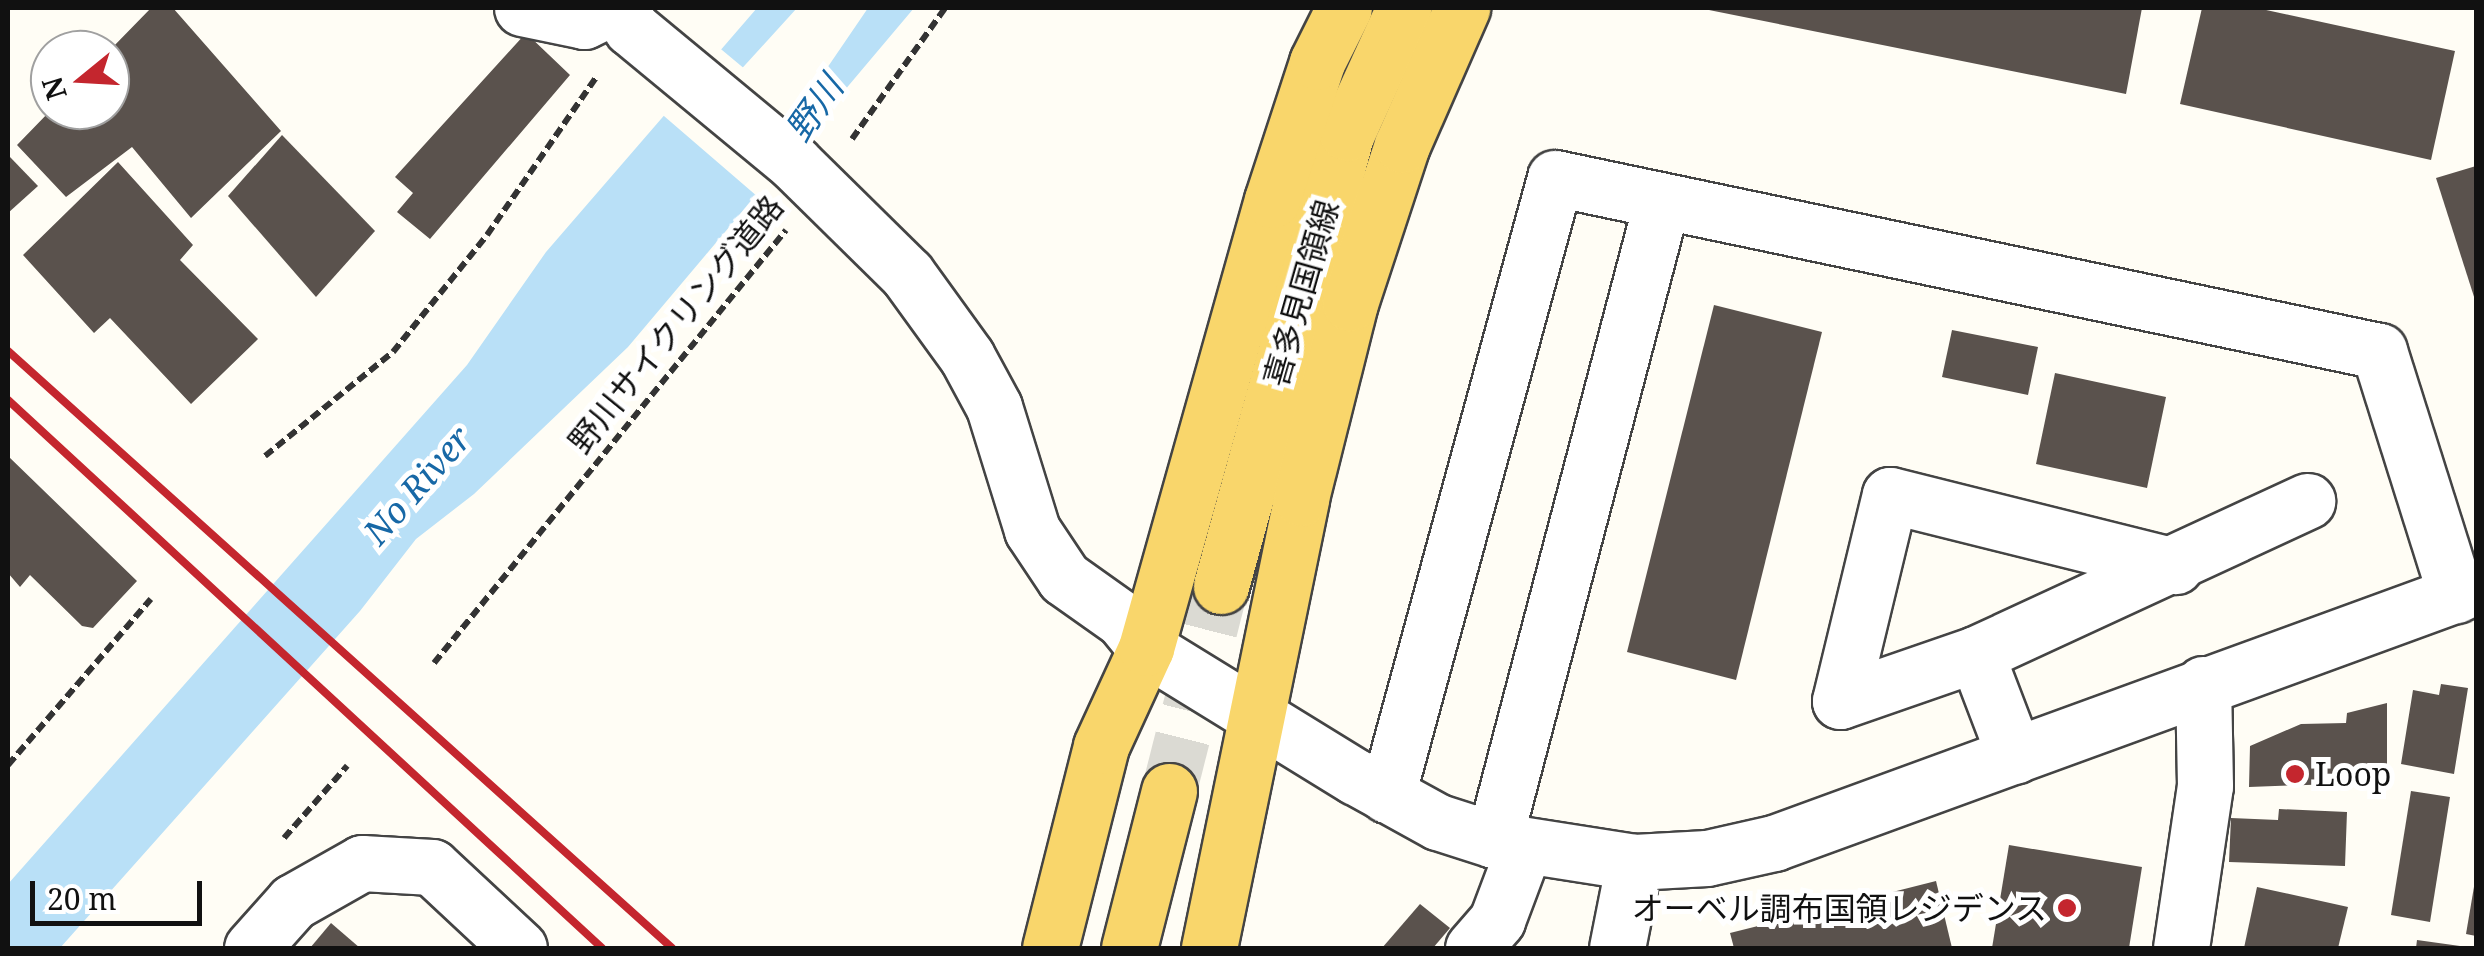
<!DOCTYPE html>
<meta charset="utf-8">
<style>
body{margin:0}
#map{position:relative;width:2484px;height:956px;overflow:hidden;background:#fffdf5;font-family:"Noto Serif","Noto Sans JP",serif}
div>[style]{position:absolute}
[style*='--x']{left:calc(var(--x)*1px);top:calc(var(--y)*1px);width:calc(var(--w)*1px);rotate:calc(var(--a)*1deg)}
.water>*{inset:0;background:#b9e0f7}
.pier>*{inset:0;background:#fffdf5}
.building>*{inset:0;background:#5a524d}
.major-tunnel>*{height:55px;margin-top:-27.5px;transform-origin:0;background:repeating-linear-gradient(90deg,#dbdad3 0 55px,transparent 0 83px)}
.path>*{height:6px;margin-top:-3px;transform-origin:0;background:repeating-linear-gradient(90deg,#333 0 10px,transparent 0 15px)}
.roads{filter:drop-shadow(2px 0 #444) drop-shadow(-2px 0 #444) drop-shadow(0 2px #444) drop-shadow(0 -2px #444)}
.minor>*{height:55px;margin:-27.5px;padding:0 27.5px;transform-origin:27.5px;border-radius:27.5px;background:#fff}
.major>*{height:55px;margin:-27.5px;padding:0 27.5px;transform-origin:27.5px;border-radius:27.5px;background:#f9d66b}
.rail>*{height:8px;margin:-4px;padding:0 4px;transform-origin:4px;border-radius:4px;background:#c4262e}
.dots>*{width:28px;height:28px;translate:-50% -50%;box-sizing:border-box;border:5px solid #fff;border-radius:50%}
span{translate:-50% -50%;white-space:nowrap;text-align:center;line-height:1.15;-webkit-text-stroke:10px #fff;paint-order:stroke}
.street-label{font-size:32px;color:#111}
.poi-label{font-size:32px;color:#111}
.left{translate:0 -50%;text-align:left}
.right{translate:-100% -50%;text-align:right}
.water-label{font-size:35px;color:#1768a6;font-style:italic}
.frame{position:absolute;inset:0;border:10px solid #111;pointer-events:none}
.north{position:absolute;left:30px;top:30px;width:100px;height:100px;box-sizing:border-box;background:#fff;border:2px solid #a0a0a0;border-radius:50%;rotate:252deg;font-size:28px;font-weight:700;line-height:40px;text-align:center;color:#111}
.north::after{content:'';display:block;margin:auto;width:35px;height:45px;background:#c4262e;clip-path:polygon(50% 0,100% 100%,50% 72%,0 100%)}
.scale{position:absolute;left:30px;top:881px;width:172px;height:45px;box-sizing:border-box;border:5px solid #111;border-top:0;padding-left:12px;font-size:30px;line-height:35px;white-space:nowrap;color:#111;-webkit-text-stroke:8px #fff;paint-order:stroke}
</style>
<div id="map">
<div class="water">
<div style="clip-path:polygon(757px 8px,797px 8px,725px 87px,780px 137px,868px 8px,914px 8px,628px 347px,474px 494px,416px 539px,360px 611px,60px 948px,8px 948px,8px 884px,467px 365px,546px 252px)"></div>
</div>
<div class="pier">
<div style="clip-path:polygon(716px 45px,746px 70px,730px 88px,777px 132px,792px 109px,818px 132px,758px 197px,657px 110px)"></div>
</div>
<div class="building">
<div style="clip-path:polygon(151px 8px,173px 8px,281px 131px,191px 218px,132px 147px,66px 197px,17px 145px,51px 110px,110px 110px,110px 50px)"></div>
<div style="clip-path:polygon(1699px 8px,2142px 8px,2126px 94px)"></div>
<div style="clip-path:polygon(2202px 8px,2257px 8px,2455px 51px,2431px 160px,2180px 104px)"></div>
<div style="clip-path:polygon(526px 33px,570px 75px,430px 239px,397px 212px,413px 193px,395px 177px)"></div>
<div style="clip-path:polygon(282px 135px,375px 231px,316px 297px,228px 196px)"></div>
<div style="clip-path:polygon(10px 157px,38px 186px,8px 213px,8px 160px)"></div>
<div style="clip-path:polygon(118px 162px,193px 245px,180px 260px,258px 339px,191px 404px,110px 318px,94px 333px,23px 255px)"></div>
<div style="clip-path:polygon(2476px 166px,2476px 303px,2436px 178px)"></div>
<div style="clip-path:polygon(1714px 305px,1822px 332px,1736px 680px,1627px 652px)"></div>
<div style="clip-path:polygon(1952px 330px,2038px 347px,2028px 395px,1942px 377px)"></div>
<div style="clip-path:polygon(2055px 373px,2166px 397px,2147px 488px,2036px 464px)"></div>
<div style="clip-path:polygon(8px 456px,137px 581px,93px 628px,82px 626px,30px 575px,20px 587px,8px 573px)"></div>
<div style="clip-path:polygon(2441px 684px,2468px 688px,2454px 774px,2401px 764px,2413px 690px,2439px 695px)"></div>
<div style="clip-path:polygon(2387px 703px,2387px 782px,2249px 787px,2250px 746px,2301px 724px,2346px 723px,2347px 713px)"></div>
<div style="clip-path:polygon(2411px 791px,2450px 797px,2430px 922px,2391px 915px)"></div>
<div style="clip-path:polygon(2279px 809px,2347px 812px,2345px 866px,2229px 862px,2231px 818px,2278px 820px)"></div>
<div style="clip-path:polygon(2009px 845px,2142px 867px,2129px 948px,1992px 948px)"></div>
<div style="clip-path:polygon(2476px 875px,2476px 936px,2466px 934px)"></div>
<div style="clip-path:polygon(1936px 881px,1952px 948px,1734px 948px,1730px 933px)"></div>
<div style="clip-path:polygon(2257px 887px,2348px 907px,2338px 948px,2244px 948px)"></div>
<div style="clip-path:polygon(1420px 904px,1450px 928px,1433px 948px,1382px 948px)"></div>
<div style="clip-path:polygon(331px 923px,360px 948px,310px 948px)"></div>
<div style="clip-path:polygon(2417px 940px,2460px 946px,2459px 948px,2416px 948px)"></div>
</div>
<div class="major-tunnel">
<div style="--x:1169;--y:791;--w:211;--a:-75.8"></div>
</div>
<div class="path">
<div style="--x:852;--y:139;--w:161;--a:-54.6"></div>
<div style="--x:265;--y:456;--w:165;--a:-39.1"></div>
<div style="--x:393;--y:352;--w:150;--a:-51.2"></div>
<div style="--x:487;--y:235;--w:193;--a:-55.3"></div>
<div style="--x:434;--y:663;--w:558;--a:-50.89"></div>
<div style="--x:8;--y:765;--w:219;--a:-49.3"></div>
<div style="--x:284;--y:838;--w:96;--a:-48.8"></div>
</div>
<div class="roads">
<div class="minor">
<div style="--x:522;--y:8;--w:63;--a:11.8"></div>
<div style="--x:584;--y:21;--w:30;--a:-26"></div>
<div style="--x:620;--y:8;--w:23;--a:61"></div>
<div style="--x:631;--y:28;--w:212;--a:39.6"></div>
<div style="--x:794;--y:163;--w:158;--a:44.5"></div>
<div style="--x:907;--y:274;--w:102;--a:54.1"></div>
<div style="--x:967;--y:357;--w:57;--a:61.6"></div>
<div style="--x:994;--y:407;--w:129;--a:72.8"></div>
<div style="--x:1032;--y:530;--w:58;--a:56.3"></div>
<div style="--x:1064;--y:578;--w:72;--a:35.4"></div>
<div style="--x:1123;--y:620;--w:36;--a:51"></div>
<div style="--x:1146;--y:648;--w:246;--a:31.6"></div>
<div style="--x:1356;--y:777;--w:94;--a:28.8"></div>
<div style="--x:1438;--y:822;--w:59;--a:17.8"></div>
<div style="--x:1494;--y:840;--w:142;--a:8.9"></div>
<div style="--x:1634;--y:862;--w:73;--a:-3.1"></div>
<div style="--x:1707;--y:858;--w:69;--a:-12.6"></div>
<div style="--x:1774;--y:843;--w:747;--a:-20.04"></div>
<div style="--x:1976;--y:654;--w:109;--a:69.1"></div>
<div style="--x:1840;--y:701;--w:144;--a:-19.1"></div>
<div style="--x:1976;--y:654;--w:365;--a:-24.8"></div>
<div style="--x:1840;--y:701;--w:212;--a:-76.4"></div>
<div style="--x:1890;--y:495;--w:294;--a:14"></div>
<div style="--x:1387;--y:795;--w:639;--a:-74.77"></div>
<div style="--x:1555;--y:178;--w:842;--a:11.86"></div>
<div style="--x:2379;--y:351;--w:256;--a:72.5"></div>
<div style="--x:1494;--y:840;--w:661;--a:-75.27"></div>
<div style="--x:252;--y:948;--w:62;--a:-48.3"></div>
<div style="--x:293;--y:902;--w:79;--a:-29.5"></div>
<div style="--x:362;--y:863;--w:70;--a:3.3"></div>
<div style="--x:432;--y:867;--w:119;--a:43"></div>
<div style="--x:1473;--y:948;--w:37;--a:-49"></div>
<div style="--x:1497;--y:920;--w:77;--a:-69.4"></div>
<div style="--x:1617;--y:948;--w:88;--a:-78.8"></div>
<div style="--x:2181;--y:948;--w:164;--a:-81.6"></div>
<div style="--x:2205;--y:786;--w:102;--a:-91.1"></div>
</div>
<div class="major">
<div style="--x:1221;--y:586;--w:470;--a:-74.5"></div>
<div style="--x:1347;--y:133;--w:137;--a:-65.5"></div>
<div style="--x:1050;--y:948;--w:208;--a:-75.8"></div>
<div style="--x:1101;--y:746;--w:108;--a:-65.3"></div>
<div style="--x:1146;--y:648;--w:465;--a:-74.3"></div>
<div style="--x:1272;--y:200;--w:145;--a:-71.9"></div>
<div style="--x:1317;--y:62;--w:60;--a:-63.4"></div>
<div style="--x:1129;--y:948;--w:162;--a:-75.7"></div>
<div style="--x:1209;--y:948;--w:459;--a:-78.4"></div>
<div style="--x:1301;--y:498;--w:201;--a:-75.9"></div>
<div style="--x:1350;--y:303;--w:166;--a:-71.8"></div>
<div style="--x:1402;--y:145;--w:150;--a:-66.3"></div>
</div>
</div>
<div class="rail">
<div style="--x:8;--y:351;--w:893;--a:41.96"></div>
<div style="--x:8;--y:400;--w:808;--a:42.69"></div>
</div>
<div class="dots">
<div style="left:2295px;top:774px;background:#c4262e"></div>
<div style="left:2067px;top:908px;background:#c4262e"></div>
</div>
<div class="street-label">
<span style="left:1301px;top:293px;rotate:-74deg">喜多見国領線</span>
<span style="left:676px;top:324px;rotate:-51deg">野川サイクリング道路</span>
</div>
<div class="poi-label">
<span class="left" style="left:2315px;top:774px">Loop</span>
<span class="right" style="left:2047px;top:908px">オーベル調布国領レジデンス</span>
</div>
<div class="water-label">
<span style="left:814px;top:108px;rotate:-55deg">野川</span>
<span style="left:417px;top:485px;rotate:-49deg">No River</span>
</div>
<div class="frame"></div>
<div class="north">N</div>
<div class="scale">20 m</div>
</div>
